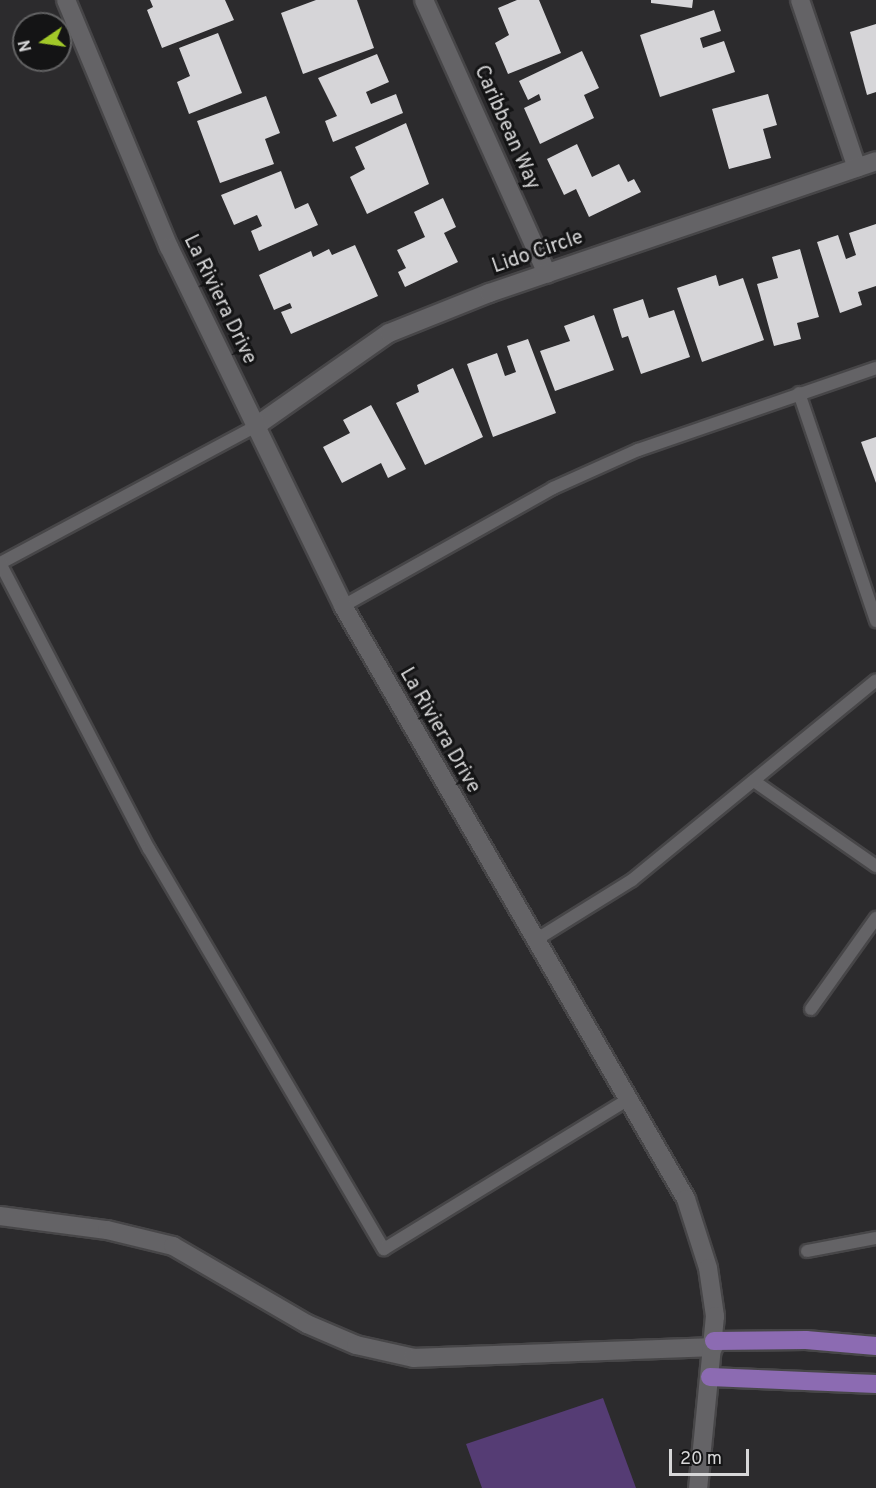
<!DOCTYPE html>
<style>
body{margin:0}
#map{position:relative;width:876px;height:1488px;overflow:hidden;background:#2c2b2d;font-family:Overpass,sans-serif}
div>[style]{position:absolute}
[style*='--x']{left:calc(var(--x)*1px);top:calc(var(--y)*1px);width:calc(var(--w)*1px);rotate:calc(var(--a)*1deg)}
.green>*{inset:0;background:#553c74}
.building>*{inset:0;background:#d6d5d8}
.roads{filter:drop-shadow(2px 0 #474648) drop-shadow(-2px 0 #474648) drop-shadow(0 2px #474648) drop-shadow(0 -2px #474648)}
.service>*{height:12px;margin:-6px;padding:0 6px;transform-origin:6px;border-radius:6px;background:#646366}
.minor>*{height:18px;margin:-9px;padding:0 9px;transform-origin:9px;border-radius:9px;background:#646366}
.tertiary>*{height:18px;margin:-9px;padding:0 9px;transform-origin:9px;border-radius:9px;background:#646366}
.primary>*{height:18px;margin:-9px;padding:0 9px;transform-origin:9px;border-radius:9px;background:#8c6bb2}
span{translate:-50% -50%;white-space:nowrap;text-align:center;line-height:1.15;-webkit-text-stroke:6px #141415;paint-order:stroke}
.street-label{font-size:20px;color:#d7d7d8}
.north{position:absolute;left:12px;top:12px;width:60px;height:60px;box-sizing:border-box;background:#141415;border:2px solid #626263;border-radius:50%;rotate:257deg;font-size:16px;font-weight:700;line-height:24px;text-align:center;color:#d7d7d8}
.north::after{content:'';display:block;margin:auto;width:21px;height:27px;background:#a2c929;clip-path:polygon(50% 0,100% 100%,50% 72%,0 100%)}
.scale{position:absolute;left:669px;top:1449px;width:80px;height:27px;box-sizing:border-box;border:3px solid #d7d7d8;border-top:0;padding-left:8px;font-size:18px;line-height:21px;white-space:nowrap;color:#d7d7d8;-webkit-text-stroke:4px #141415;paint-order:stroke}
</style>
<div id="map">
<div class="green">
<div style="clip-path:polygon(603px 1398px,636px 1488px,482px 1488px,466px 1444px)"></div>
</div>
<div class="building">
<div style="clip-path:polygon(150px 0,225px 0,234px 20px,162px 48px,147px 10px,153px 7px)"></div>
<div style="clip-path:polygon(316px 0,357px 0,374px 48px,303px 74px,281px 13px)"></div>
<div style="clip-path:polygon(517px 0,539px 0,561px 53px,508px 74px,495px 43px,509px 35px,498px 8px)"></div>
<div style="clip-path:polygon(651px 0,693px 0,692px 8px,651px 3px)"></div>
<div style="clip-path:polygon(714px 10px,721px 31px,700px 38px,703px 48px,724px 41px,735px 72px,660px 97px,640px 35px)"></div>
<div style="clip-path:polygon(876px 24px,876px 92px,867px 95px,850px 32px)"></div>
<div style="clip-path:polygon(218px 33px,242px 93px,189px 114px,177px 82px,190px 76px,179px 48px)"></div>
<div style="clip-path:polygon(582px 51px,599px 88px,584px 95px,594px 118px,540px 144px,524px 108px,541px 100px,539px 94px,528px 100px,519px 81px)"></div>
<div style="clip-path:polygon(377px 54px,389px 82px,366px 92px,371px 104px,396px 94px,403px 113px,333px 142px,325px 121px,337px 116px,318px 78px)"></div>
<div style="clip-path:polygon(768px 94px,777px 125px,763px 129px,771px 158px,729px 169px,712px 109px)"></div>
<div style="clip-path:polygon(266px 96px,280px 133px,265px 139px,274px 164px,220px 183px,197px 121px)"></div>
<div style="clip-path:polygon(406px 123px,429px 184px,367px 214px,350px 177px,365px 169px,355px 147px)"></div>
<div style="clip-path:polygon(577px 144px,592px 177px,619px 164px,628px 182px,634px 179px,641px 192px,589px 217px,576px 189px,564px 195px,547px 159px)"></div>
<div style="clip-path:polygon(281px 171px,295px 209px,308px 203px,318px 225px,259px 251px,251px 231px,262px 226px,257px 215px,234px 225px,221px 195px)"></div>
<div style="clip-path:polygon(443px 198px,456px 227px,444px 233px,458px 262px,405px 287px,398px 272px,406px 268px,397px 250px,425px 237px,414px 212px)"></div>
<div style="clip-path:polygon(876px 224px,876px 286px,858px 292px,862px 305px,840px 313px,817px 242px,838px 235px,846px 259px,856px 255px,849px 233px)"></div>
<div style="clip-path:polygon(355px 245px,378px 296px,291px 334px,281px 312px,292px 308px,290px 303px,274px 310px,259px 275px,311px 251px,313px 257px,329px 249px,332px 255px)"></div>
<div style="clip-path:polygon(800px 249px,819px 317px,797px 323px,801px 339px,774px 346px,757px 284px,778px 278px,772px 257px)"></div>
<div style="clip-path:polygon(716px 275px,719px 286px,743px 278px,764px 340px,702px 362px,677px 288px)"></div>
<div style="clip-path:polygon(643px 299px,649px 318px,674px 310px,690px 357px,641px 374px,628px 336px,622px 338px,613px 309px)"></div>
<div style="clip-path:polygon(594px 315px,614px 370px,555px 391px,540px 351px,570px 341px,564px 326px)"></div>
<div style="clip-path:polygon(528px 339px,556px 413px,493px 437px,467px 364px,497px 353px,505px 376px,516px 372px,507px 346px)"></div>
<div style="clip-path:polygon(453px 368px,483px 437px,425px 465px,396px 403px,419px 392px,417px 385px)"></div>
<div style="clip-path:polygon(371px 405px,406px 469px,388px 478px,381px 463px,342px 483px,323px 447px,350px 433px,343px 420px)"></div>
<div style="clip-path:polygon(876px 437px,876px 483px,861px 442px)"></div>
</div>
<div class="roads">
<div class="service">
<div style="--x:799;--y:393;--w:241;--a:71.3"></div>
<div style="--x:256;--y:426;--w:290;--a:151.8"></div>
<div style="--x:0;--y:563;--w:322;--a:62.5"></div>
<div style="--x:149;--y:849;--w:464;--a:59.6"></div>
<div style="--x:384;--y:1249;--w:287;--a:-31.5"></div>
<div style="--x:343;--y:606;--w:241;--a:-29.3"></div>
<div style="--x:553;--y:488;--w:93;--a:-24.1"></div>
<div style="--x:638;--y:450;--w:252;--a:-19"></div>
<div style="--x:754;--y:781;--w:149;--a:34.9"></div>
<div style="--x:534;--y:941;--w:115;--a:-31.9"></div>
<div style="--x:632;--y:880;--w:315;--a:-39.3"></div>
<div style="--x:811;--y:1009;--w:112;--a:-54.5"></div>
<div style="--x:807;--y:1251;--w:70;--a:-10.7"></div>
</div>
<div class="minor">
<div style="--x:424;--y:0;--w:300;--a:65.8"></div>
<div style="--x:800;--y:0;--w:177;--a:71.3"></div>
<div style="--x:256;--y:426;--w:162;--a:-35"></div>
<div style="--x:389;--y:333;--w:108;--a:-21.8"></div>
<div style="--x:489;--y:293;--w:409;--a:-18.8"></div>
<div style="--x:0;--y:1216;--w:108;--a:7.5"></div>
<div style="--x:107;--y:1230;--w:68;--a:13.6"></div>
<div style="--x:173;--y:1246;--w:155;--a:30.2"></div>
<div style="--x:307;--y:1324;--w:53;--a:23.2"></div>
<div style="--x:356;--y:1345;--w:59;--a:12.6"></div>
<div style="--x:414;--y:1358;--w:300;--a:-2.1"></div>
</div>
<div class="tertiary">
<div style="--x:66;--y:0;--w:268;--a:67.4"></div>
<div style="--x:169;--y:247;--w:399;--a:64.1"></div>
<div style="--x:343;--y:606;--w:685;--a:59.95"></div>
<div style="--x:686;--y:1199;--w:72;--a:72.3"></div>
<div style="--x:708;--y:1268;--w:49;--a:81.7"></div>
<div style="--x:715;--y:1316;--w:173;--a:95.6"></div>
</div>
<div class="primary">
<div style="--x:714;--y:1341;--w:92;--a:-0.6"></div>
<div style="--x:806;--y:1340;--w:70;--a:4.9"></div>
<div style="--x:710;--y:1377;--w:166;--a:2.4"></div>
</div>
</div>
<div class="street-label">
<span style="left:506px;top:128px;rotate:66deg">Caribbean Way</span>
<span style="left:538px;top:253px;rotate:-19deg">Lido Circle</span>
<span style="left:219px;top:300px;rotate:64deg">La Riviera Drive</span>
<span style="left:439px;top:731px;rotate:60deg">La Riviera Drive</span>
</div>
<div class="north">N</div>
<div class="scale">20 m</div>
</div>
